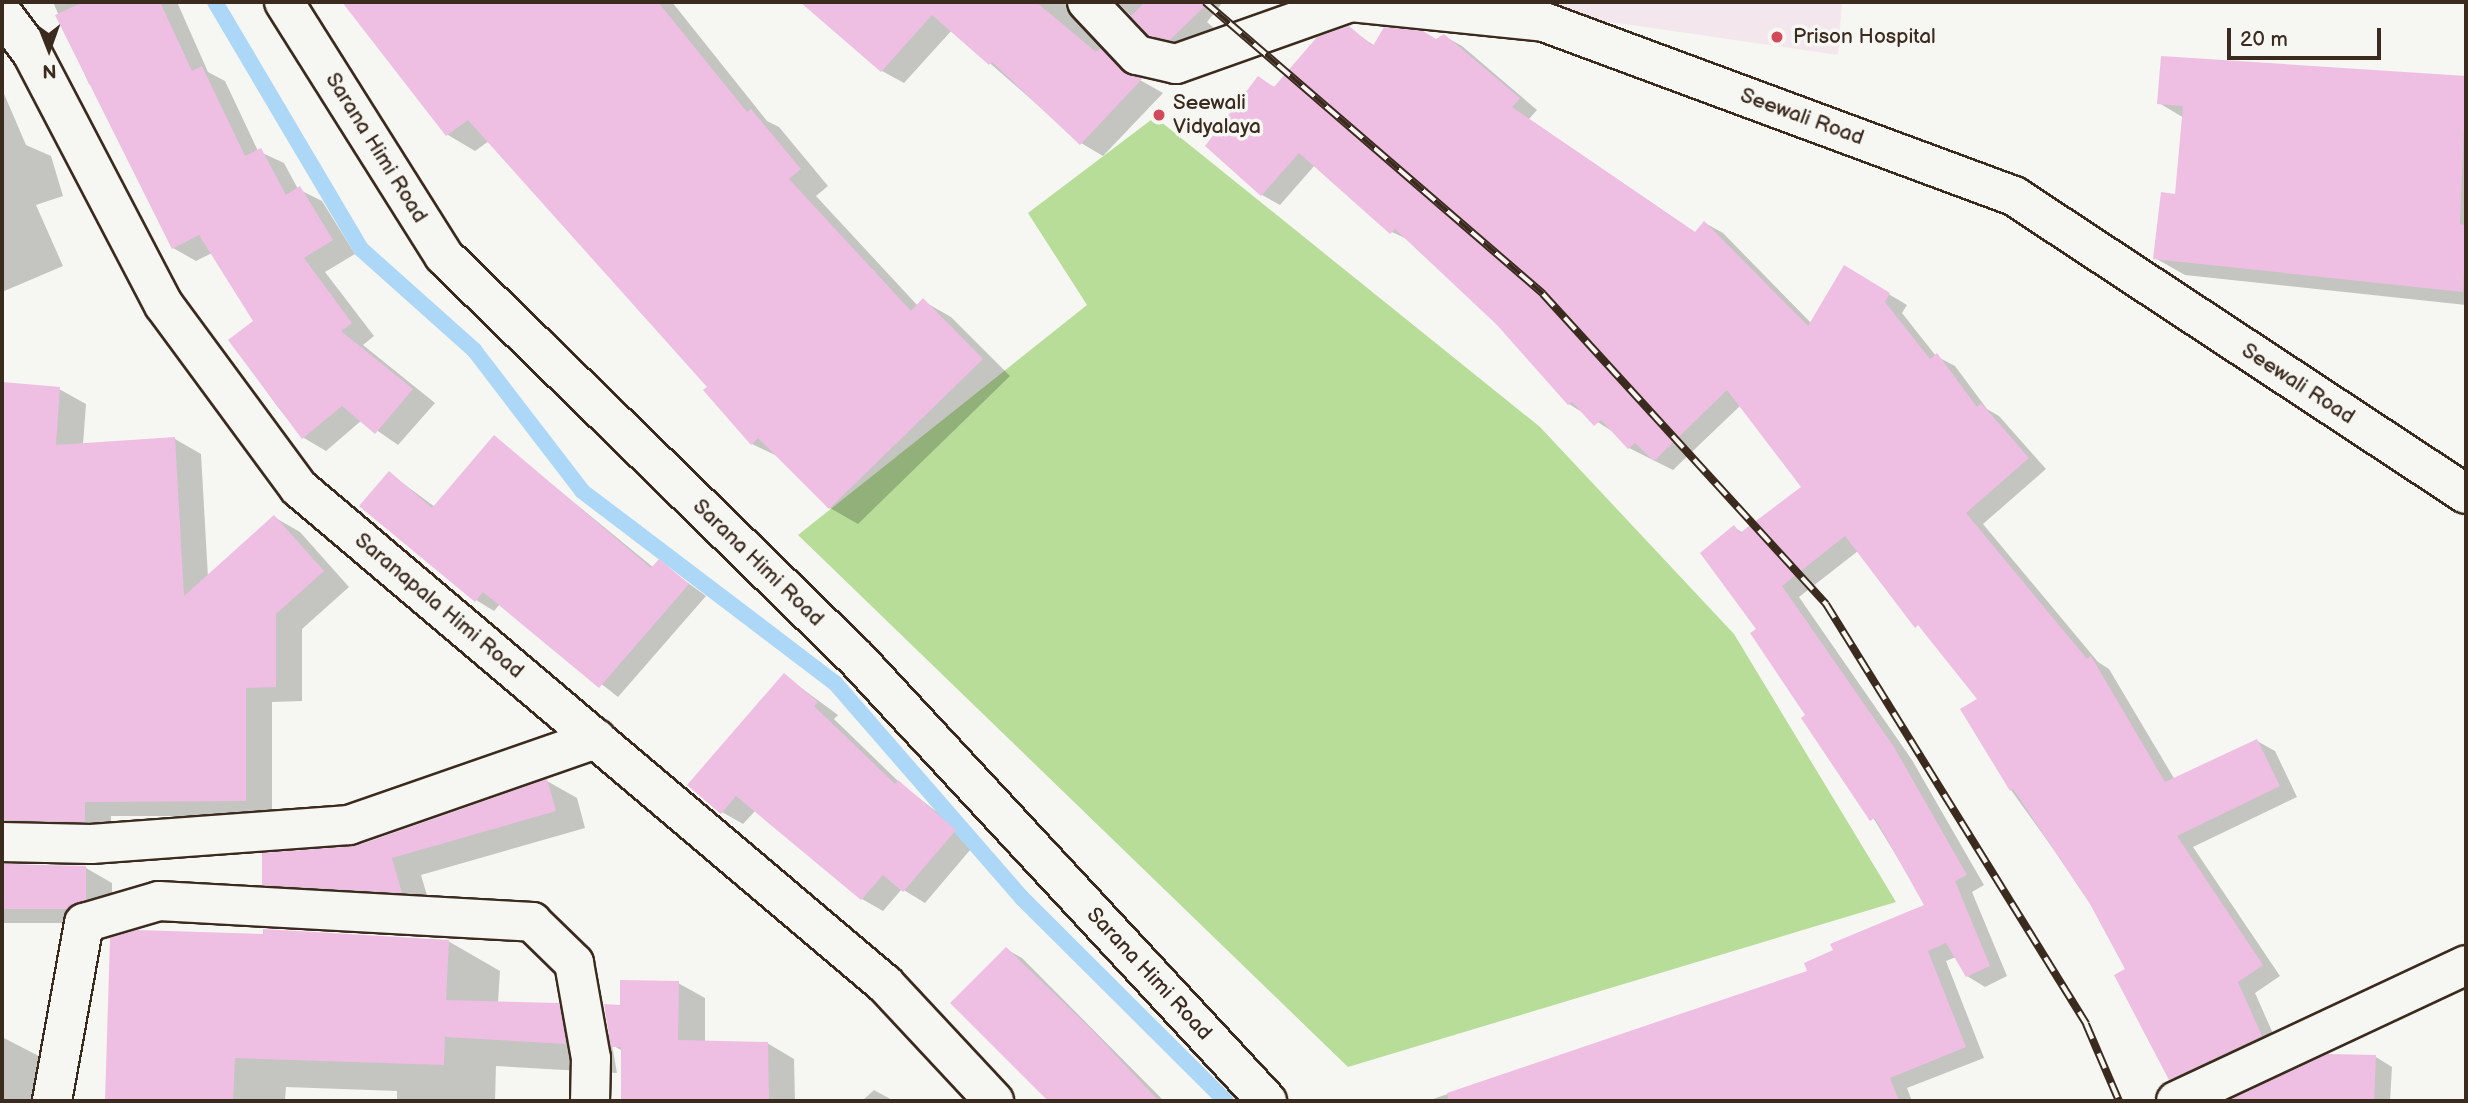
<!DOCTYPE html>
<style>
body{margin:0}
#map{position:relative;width:2468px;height:1103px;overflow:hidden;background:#f6f6f2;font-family:"Balsamiq Sans",sans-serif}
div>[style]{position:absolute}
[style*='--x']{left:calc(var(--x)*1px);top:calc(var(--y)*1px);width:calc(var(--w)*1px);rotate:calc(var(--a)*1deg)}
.built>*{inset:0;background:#f4e6ed}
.green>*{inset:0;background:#b7dd99}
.shadow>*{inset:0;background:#0003}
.stream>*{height:16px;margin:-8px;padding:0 8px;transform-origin:8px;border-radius:8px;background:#acd7f7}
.building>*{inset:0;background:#eebfe2}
.roads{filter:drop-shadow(2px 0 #3b2a1e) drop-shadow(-2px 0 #3b2a1e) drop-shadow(0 2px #3b2a1e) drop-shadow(0 -2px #3b2a1e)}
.street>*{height:38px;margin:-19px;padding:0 19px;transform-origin:19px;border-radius:19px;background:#f6f6f2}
.secondary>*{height:38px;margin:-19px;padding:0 19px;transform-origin:19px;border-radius:19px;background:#f6f6f2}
.rail>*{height:8px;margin-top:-4px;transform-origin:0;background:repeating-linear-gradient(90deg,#f6f6f2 0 16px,#3b2a1e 0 32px);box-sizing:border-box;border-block:2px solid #3b2a1e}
.dots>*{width:19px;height:19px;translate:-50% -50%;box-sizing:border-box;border:4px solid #f6f6f2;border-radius:50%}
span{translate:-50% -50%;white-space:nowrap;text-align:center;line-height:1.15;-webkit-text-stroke:7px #f6f6f2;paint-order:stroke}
.poi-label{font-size:21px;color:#3b2a1e}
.left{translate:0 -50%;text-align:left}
.street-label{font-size:21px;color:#3b2a1e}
.frame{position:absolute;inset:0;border:4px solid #3b2a1e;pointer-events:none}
.north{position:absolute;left:14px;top:14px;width:70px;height:70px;-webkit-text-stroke:5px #f6f6f2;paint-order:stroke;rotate:179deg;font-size:19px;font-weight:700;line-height:28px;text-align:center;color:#3b2a1e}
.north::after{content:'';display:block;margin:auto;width:24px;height:32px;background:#3b2a1e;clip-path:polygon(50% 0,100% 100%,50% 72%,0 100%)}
.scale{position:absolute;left:2227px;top:28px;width:154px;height:32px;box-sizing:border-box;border:4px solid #3b2a1e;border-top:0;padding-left:9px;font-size:21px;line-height:24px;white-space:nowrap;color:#3b2a1e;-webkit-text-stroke:5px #f6f6f2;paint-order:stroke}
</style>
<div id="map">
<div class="built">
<div style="clip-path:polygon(1539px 2px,1842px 2px,1838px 55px,1590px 19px)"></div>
</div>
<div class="green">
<div style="clip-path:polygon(1155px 117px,1540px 427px,1734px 634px,1896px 902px,1348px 1067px,798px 535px,1087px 305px,1028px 213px)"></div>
</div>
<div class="shadow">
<div style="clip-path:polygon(53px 2px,177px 2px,208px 72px,225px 81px,258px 151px,284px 163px,298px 189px,322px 201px,355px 254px,325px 272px,374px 336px,363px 345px,435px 403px,398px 445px,362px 420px,326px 451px,304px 438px,277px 406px,230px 340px,255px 322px,212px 253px,196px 261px,173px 248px,97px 88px,89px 84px)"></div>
<div style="clip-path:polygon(344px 2px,672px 2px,767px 121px,779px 127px,828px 186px,816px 196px,918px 306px,923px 301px,951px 317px,1010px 376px,858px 524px,830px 508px,781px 458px,752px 444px,709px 387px,489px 141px,475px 151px,448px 135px)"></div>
<div style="clip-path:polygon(836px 2px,1093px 2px,1093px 32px,1138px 79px,1163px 93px,1103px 156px,1081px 143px,952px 30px,904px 83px,882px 71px,822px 18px)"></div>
<div style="clip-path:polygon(1117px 2px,1223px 2px,1207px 22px,1216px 30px,1173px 47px,1149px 34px)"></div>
<div style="clip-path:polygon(1348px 28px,1375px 46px,1436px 41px,1444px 36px,1462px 46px,1537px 110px,1529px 119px,1696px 233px,1705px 223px,1723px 233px,1811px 323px,1845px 268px,1907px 305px,1902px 313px,1936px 356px,1955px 366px,1987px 409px,1999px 416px,2046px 469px,1983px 524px,2098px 662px,2109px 669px,2175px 780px,2257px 741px,2275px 751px,2297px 797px,2193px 847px,2280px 976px,2255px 993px,2279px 1047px,2192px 1088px,2173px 1077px,2127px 970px,2092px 903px,2011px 790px,1980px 700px,1858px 551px,1799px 597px,1912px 760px,1984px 885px,1972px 892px,2007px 976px,1985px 987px,1967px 976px,1956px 957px,1946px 961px,1984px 1058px,1907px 1088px,1912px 1101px,1752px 1101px,1741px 1074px,1720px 1101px,1427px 1101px,1809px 972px,1927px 906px,1758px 629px,1734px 527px,1743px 533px,1803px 487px,1741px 405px,1673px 470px,1629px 448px,1615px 433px,1569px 404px,1499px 324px,1411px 241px,1392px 232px,1315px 165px,1280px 205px,1262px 195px,1258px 78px,1276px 88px)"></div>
<div style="clip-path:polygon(2162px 58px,2466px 78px,2466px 305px,2185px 275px,2155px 258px,2177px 196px,2184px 118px,2159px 103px)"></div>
<div style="clip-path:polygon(2px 89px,26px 145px,51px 156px,63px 196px,36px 205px,63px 266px,2px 292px)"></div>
<div style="clip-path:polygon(2px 384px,59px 389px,86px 404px,83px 445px,175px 439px,201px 454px,208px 577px,274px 517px,300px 532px,349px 587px,302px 629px,302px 701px,272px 702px,272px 816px,111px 816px,111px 836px,6px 858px,9px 864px,86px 868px,112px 883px,112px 914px,94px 923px,2px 923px)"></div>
<div style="clip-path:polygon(494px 437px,654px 568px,659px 562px,706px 596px,618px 697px,500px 604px,494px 611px,476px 600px,389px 473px,435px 507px)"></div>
<div style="clip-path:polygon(785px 676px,838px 715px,834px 719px,900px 783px,976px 843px,925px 903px,902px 889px,883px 911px,862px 899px,756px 810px,743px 824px,722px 812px)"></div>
<div style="clip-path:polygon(547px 781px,577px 798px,585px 828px,421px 875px,431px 909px,294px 901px,264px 884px)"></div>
<div style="clip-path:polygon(112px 939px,448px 941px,500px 971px,498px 1003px,558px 1005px,611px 1035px,622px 1007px,678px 983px,705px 998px,705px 1042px,767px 1043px,794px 1059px,795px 1101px,623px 1101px,623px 1051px,612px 1045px,617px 1073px,496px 1066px,495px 1101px,397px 1101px,397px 1091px,286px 1087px,285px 1101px,106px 1101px)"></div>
<div style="clip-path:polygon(1006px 949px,1022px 958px,1164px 1101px,1047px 1098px)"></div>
<div style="clip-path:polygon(2px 1037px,60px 1067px,59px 1101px,2px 1101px)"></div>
<div style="clip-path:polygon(2329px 1055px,2376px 1057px,2392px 1067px,2390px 1101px,2232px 1101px)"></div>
<div style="clip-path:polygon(874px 1090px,894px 1101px,862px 1101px)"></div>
</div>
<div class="stream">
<div style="--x:215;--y:2;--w:287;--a:59.4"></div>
<div style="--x:361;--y:249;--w:152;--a:41.8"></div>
<div style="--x:474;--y:350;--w:178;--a:52.5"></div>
<div style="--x:582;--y:491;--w:318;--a:37.2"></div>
<div style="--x:835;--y:683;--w:285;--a:49"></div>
<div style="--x:1022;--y:898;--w:288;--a:44.9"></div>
</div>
<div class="building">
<div style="clip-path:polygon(83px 2px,160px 2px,192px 71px,202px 66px,245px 156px,261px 148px,286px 195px,300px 186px,333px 240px,304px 258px,352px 323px,341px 331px,413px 389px,375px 434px,342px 406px,302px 439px,228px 340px,253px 321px,199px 235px,172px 249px,55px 15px)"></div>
<div style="clip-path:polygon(342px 2px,658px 2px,747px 112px,751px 109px,801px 169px,789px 179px,911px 311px,923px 298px,983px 359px,829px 509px,758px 438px,751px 445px,703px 390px,707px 387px,468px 120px,446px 136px)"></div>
<div style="clip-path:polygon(800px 2px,1036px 2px,1096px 52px,1100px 48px,1122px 70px,1142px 79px,1080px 145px,992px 62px,989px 65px,932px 15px,881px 72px)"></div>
<div style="clip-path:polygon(1145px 2px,1209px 2px,1170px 40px,1148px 35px,1131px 16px)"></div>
<div style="clip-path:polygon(1349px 26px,1373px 46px,1384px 27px,1423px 31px,1436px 39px,1444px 34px,1520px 98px,1512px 107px,1695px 232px,1704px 221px,1808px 326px,1844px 265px,1890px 293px,1885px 302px,1930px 359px,1937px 353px,1977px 407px,1981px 403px,2029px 458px,1966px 513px,2087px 659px,2091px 656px,2165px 782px,2257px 739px,2280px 786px,2177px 836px,2263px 965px,2238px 982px,2262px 1036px,2169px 1080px,2114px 975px,2125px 969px,2090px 904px,2013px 789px,2010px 791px,1960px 709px,1977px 699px,1918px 625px,1915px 628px,1845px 536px,1782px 586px,1894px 747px,1967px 875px,1955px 881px,1990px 966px,1966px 977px,1946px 943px,1928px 951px,1966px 1047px,1890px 1078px,1899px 1101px,1449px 1101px,1447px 1093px,1807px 971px,1804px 963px,1833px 950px,1830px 944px,1924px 905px,1875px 818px,1870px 821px,1801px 718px,1805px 715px,1750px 633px,1756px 629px,1700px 553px,1734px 525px,1740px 533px,1801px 487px,1727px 390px,1654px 461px,1635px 443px,1628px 449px,1601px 420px,1594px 426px,1572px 402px,1568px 405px,1497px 325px,1395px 229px,1390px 234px,1299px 153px,1261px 196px,1205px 146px,1258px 76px,1274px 87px,1317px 37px)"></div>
<div style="clip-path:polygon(2161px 56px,2466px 76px,2460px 224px,2466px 225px,2463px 292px,2153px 259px,2161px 192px,2175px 194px,2183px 106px,2157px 104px)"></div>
<div style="clip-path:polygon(2px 382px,60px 387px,56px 445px,175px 437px,184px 596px,274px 515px,324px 571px,276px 614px,276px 687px,246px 688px,246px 801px,85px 802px,85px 822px,2px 820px)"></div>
<div style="clip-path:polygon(494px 435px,651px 568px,659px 559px,689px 584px,599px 688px,483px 592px,475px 602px,359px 506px,389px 471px,432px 508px)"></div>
<div style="clip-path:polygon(784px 673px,818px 702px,814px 706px,895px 784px,898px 780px,956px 830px,903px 892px,883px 875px,861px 900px,736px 796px,721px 814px,687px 785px)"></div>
<div style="clip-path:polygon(547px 779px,556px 811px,392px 858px,402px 893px,262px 885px,262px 853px,356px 846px)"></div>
<div style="clip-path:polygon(2px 864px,86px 866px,86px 900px,67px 909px,2px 909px)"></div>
<div style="clip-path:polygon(263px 929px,449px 940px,446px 1000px,559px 1003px,566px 1044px,445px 1037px,444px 1065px,235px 1058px,233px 1101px,105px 1101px,110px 938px,137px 930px,263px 934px)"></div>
<div style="clip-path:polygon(1006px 947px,1090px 1028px,1159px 1101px,1048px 1101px,950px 1003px)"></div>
<div style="clip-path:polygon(620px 980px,679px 981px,678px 1040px,768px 1042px,769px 1101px,621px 1101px,621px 1047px,611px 1047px,604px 1004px,620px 1005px)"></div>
<div style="clip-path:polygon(2328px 1054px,2376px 1055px,2374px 1101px,2227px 1101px)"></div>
</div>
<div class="roads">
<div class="street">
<div style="--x:284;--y:2;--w:300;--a:57.8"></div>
<div style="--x:444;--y:256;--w:577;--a:44.3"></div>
<div style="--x:857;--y:659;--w:603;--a:47.15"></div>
<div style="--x:1087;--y:2;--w:73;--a:46.7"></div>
<div style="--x:1137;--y:55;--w:40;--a:13"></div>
<div style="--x:1176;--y:64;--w:186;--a:-19.5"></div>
<div style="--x:1351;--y:2;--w:194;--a:5.9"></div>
<div style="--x:1544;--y:22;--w:501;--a:20.32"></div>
<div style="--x:2014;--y:196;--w:541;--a:33.4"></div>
<div style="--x:2;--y:842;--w:89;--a:1.3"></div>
<div style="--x:91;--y:844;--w:259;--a:-4.2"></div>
<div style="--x:349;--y:825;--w:262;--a:-19.2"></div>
<div style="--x:52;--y:1101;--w:181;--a:-79.8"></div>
<div style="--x:84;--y:923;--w:78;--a:-16.3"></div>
<div style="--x:159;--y:901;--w:374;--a:3.2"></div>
<div style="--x:532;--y:922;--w:59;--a:44.3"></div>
<div style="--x:574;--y:963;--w:97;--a:79.9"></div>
<div style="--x:591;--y:1058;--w:43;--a:91.3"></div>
<div style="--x:2176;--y:1101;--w:320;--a:-25.1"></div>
</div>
<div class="secondary">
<div style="--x:2;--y:13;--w:50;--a:53.1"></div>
<div style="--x:32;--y:53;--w:284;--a:62.4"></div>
<div style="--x:164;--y:305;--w:227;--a:53.6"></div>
<div style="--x:299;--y:488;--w:768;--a:40.25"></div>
<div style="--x:885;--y:984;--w:160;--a:47"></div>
</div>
</div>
<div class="rail">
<div style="--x:1205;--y:2;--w:447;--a:40.8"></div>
<div style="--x:1543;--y:294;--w:420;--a:47.6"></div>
<div style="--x:1826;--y:604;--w:494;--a:58.2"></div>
<div style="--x:2086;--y:1024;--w:84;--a:66.8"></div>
</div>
<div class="dots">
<div style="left:1777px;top:37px;background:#d1495b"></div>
<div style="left:1159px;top:115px;background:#d1495b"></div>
</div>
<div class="poi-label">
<span class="left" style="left:1793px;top:37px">Prison Hospital</span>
<span class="left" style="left:1173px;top:115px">Seewali<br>Vidyalaya</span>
</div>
<div class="street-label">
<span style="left:1802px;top:117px;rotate:20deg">Seewali Road</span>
<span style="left:376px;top:148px;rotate:58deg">Sarana Himi Road</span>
<span style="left:2298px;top:384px;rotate:33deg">Seewali Road</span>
<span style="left:758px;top:563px;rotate:44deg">Sarana Himi Road</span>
<span style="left:439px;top:606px;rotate:40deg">Saranapala Himi Road</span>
<span style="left:1149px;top:974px;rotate:47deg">Sarana Himi Road</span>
</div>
<div class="frame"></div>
<div class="north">N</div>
<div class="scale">20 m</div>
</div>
